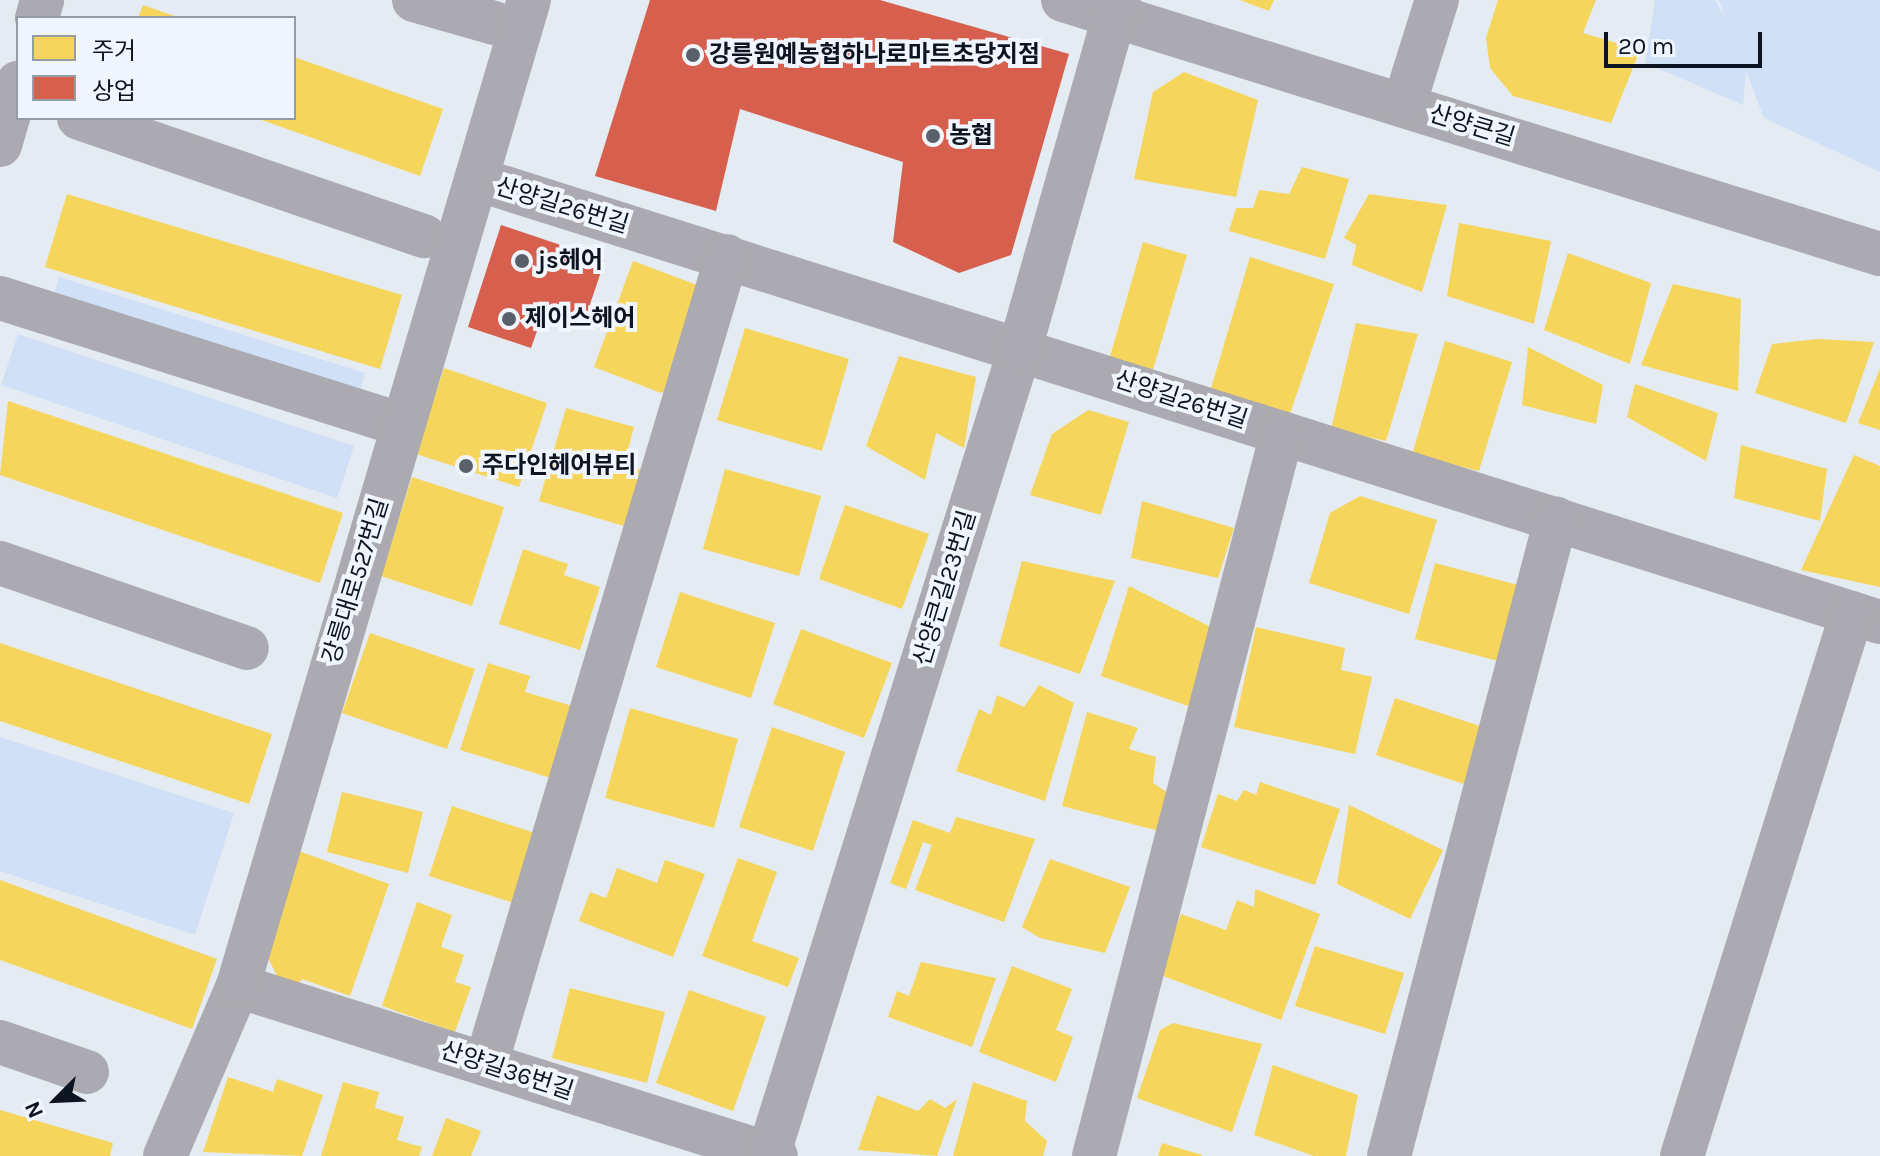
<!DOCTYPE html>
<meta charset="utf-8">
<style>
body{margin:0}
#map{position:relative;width:1880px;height:1156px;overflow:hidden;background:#e5ebf2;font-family:Karla,"Noto Sans KR",sans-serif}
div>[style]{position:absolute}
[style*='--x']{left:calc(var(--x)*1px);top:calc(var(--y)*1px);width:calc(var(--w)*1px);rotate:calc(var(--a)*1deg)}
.green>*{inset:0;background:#d0e0f6}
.homes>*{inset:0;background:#f6d55c}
.shops>*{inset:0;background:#d6604d}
.minor>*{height:44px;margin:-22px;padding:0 22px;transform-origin:22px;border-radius:22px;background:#abaab0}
.dots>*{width:22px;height:22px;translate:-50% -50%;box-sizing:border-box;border:4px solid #f1f6fe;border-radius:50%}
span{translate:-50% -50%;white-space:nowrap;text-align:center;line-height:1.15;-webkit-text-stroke:8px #f1f6fe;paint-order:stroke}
.poi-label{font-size:24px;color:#0c1521;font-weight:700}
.left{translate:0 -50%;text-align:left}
.street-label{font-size:24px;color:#0c1521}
.legend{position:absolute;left:16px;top:16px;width:280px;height:104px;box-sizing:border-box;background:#f1f6fe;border:2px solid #959ca6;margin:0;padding:10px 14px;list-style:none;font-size:24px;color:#0c1521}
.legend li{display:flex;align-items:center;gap:16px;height:40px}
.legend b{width:40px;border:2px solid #959ca6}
.north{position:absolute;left:16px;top:1060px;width:80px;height:80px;-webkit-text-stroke:6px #f1f6fe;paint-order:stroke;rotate:246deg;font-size:22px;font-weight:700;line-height:32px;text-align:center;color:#0c1521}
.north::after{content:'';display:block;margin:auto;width:28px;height:36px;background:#0c1521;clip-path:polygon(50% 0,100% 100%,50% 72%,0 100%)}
.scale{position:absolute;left:1604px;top:32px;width:158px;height:36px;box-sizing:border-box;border:4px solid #0c1521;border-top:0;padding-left:10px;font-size:24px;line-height:28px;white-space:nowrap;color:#0c1521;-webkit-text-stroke:6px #f1f6fe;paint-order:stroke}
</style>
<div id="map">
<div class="green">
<div style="clip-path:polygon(1655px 0,1715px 0,1725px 18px,1719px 0,1880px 0,1880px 172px,1764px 118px,1746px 71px,1743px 105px,1645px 63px)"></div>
<div style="clip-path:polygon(59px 277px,365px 373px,359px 395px,53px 298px)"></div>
<div style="clip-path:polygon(18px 334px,354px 446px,337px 498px,1px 385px)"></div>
<div style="clip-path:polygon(0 737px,234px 813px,195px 935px,0 871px)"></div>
</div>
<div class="homes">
<div style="clip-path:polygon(1240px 0,1274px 0,1269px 11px)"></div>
<div style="clip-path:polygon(1498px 0,1596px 0,1583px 33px,1640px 50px,1611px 123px,1513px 96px,1490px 68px,1486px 38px)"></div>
<div style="clip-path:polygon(143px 5px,180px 18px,138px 18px)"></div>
<div style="clip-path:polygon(294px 57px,443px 109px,420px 176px,256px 118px,294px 118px)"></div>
<div style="clip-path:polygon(1184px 72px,1258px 100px,1236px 197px,1134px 179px,1153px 92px)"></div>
<div style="clip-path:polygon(1302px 167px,1349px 179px,1325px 259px,1229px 231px,1236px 208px,1253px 208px,1259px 190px,1289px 194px)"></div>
<div style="clip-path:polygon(67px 194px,402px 295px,380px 369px,45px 267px)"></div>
<div style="clip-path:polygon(1369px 194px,1447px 205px,1422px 292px,1352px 265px,1356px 245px,1344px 238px)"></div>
<div style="clip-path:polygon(1459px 223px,1551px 241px,1534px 324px,1447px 296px)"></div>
<div style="clip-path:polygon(1143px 242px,1187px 255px,1152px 373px,1109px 360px)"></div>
<div style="clip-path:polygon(1568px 253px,1651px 283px,1630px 364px,1544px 330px)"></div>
<div style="clip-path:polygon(1250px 257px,1334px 284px,1290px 414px,1209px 395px)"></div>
<div style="clip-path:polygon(633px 261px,697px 285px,677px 384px,661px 393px,594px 367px)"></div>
<div style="clip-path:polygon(1673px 284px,1741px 299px,1738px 391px,1641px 365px)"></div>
<div style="clip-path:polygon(1356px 323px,1418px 334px,1386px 441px,1331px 429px)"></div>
<div style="clip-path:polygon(745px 328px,849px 359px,822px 451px,717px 420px)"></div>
<div style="clip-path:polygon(1818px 339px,1874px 342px,1846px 423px,1755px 393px,1772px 344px)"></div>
<div style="clip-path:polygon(1445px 341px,1512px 362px,1479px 471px,1412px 455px)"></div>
<div style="clip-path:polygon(1528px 347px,1603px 385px,1596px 424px,1522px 405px)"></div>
<div style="clip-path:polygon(899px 356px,976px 377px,964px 448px,936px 433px,925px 480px,866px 446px)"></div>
<div style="clip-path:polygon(444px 368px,547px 403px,519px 487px,416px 454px)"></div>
<div style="clip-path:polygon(1880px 369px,1880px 430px,1858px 423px)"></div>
<div style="clip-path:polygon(1635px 384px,1718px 413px,1706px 461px,1627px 417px)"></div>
<div style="clip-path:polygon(8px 401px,343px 513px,320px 583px,0 475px)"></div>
<div style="clip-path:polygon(566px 408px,634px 427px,624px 465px,647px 471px,631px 528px,539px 501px)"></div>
<div style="clip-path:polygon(1088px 410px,1129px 422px,1101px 515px,1030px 495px,1052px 434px)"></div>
<div style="clip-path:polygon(1741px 445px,1827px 469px,1820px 521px,1734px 498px)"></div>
<div style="clip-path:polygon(1854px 455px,1880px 466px,1880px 587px,1801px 570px)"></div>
<div style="clip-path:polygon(725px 469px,821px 496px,799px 576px,703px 549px)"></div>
<div style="clip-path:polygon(412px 477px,504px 507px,472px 606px,381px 576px)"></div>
<div style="clip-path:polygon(1360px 496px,1437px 520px,1409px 614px,1309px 583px,1330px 513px)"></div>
<div style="clip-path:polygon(1142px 501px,1234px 528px,1218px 578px,1131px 558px)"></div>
<div style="clip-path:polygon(845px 505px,929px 534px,902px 609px,819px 579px)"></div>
<div style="clip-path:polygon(523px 549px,568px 564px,564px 575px,600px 587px,580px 650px,499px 624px)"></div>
<div style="clip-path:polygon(1022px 561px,1115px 581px,1080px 674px,999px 646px)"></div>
<div style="clip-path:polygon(1435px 563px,1518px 585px,1498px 661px,1415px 639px)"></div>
<div style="clip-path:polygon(1129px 586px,1213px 628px,1191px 707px,1101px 676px)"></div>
<div style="clip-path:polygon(680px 592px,775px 623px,751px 698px,656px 667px)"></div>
<div style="clip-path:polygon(1256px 627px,1345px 648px,1341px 670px,1372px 677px,1355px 754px,1234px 727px)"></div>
<div style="clip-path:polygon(801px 629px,892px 663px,864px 738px,773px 704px)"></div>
<div style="clip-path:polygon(370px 633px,475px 669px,447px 749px,342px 713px)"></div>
<div style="clip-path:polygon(0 643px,272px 734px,249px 804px,0 721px)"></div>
<div style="clip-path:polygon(488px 663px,530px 676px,525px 692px,576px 707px,554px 779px,460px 750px)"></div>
<div style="clip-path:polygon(1039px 685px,1074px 703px,1045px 801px,956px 771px,979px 709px,991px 715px,997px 695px,1024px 707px)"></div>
<div style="clip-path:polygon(1395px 698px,1486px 728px,1467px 785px,1376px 755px)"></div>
<div style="clip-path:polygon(630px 708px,738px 739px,714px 828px,605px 798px)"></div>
<div style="clip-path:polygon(1087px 712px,1138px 728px,1129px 749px,1156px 757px,1153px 783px,1168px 793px,1159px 831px,1062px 806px)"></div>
<div style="clip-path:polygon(772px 727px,845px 752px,813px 851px,739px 827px)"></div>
<div style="clip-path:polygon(1260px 782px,1340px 809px,1315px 885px,1201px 847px,1218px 794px,1237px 801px,1244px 790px,1256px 795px)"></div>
<div style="clip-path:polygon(342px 792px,423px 812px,408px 873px,327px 852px)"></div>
<div style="clip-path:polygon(1349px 805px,1443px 850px,1410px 919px,1337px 884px)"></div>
<div style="clip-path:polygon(452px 806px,544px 836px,523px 906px,429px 876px)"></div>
<div style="clip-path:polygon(956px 817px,1035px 839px,1004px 922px,915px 890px,932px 845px,923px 842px,906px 889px,890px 883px,913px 820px,950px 833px)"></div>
<div style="clip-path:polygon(296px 850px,389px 884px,350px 996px,302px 979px,295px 989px,281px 983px,262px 947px)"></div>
<div style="clip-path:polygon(738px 858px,777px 872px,752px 941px,799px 958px,788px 987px,702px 956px)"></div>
<div style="clip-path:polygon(1050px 859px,1130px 887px,1105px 953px,1040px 938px,1022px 927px)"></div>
<div style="clip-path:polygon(665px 860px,705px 874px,673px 957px,579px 921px,590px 892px,606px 898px,617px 868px,657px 883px)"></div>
<div style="clip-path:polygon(0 880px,217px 959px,192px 1029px,0 960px)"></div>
<div style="clip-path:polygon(1255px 889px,1320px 914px,1281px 1020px,1158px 974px,1181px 914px,1226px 930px,1237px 900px,1254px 907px)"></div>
<div style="clip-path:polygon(417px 902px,452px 915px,441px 947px,464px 955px,455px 982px,471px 987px,455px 1032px,382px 1006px)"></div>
<div style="clip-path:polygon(1315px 946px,1404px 973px,1385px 1034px,1295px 1006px)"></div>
<div style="clip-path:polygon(921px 962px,996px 978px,972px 1047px,888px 1017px,897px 991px,909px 996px)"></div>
<div style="clip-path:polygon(1012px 966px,1072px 989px,1056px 1030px,1073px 1037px,1056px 1082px,979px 1052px)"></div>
<div style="clip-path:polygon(570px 988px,665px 1012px,647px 1083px,552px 1058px)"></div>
<div style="clip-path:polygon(689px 990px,766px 1017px,733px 1111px,656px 1083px)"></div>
<div style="clip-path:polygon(1173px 1023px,1262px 1044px,1232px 1132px,1137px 1098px,1160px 1030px)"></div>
<div style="clip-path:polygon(1273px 1065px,1358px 1095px,1346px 1156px,1314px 1156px,1254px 1135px)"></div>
<div style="clip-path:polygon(228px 1077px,273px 1092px,277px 1079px,323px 1095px,302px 1156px,203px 1152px)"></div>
<div style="clip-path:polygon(343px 1082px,379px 1092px,375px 1108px,404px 1117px,397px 1140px,422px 1147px,419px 1156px,321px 1156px)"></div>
<div style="clip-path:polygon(973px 1082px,1027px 1101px,1025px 1121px,1047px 1141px,1043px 1156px,953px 1156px)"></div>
<div style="clip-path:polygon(877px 1095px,918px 1111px,930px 1099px,945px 1108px,957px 1099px,937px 1156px,858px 1150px)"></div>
<div style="clip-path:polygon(0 1110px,113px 1143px,110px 1156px,0 1156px)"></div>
<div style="clip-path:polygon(446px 1118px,481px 1131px,471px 1156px,432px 1156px)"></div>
<div style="clip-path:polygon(1162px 1143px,1202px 1155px,1202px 1156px,1158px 1156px)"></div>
</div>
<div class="shops">
<div style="clip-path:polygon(650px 0,880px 0,1069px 54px,1011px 255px,959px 273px,893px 242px,903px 162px,740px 109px,716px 211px,595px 176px)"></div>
<div style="clip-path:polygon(501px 225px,605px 260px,584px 322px,545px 308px,531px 348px,468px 327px)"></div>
</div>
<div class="minor">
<div style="--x:414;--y:0;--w:83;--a:16"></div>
<div style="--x:1063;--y:0;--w:856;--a:17.27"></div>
<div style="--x:37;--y:18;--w:19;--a:-74"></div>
<div style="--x:1404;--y:105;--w:110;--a:-72.6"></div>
<div style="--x:79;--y:118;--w:365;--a:18.9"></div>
<div style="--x:0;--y:145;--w:65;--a:-73.8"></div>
<div style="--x:480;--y:180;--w:1468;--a:17.52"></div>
<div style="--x:0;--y:298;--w:423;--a:17.5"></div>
<div style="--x:0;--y:563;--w:261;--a:19"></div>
<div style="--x:238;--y:986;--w:564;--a:17.54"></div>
<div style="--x:0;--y:1042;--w:92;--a:19"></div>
<div style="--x:486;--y:1064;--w:843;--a:-73.39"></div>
<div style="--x:165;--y:1156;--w:185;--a:-66.8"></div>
<div style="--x:238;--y:986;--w:1028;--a:-73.56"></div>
<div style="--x:768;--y:1156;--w:845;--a:-72.66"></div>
<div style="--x:1020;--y:349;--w:363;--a:-74.2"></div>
<div style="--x:1094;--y:1156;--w:747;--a:-75.42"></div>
<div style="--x:1389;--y:1156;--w:659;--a:-75.31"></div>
<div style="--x:1682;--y:1156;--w:569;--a:-72.62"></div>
</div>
<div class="dots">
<div style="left:693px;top:55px;background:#58606a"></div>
<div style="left:933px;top:136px;background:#58606a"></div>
<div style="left:522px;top:261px;background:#58606a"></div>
<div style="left:509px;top:319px;background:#58606a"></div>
<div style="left:466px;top:466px;background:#58606a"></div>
</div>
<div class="poi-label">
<span class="left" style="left:709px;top:55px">강릉원예농협하나로마트초당지점</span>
<span class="left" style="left:949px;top:136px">농협</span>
<span class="left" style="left:538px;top:261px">js헤어</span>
<span class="left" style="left:525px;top:319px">제이스헤어</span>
<span class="left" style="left:482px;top:466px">주다인헤어뷰티</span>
</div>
<div class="street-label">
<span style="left:1472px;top:126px;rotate:17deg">산양큰길</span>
<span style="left:562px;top:206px;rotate:17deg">산양길26번길</span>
<span style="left:1181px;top:400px;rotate:18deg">산양길26번길</span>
<span style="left:356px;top:581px;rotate:-73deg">강릉대로527번길</span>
<span style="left:945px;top:588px;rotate:-73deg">산양큰길23번길</span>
<span style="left:507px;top:1071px;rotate:18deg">산양길36번길</span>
</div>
<ul class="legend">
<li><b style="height:22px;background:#f6d55c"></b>주거</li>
<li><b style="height:22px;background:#d6604d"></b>상업</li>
</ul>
<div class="north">N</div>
<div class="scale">20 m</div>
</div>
